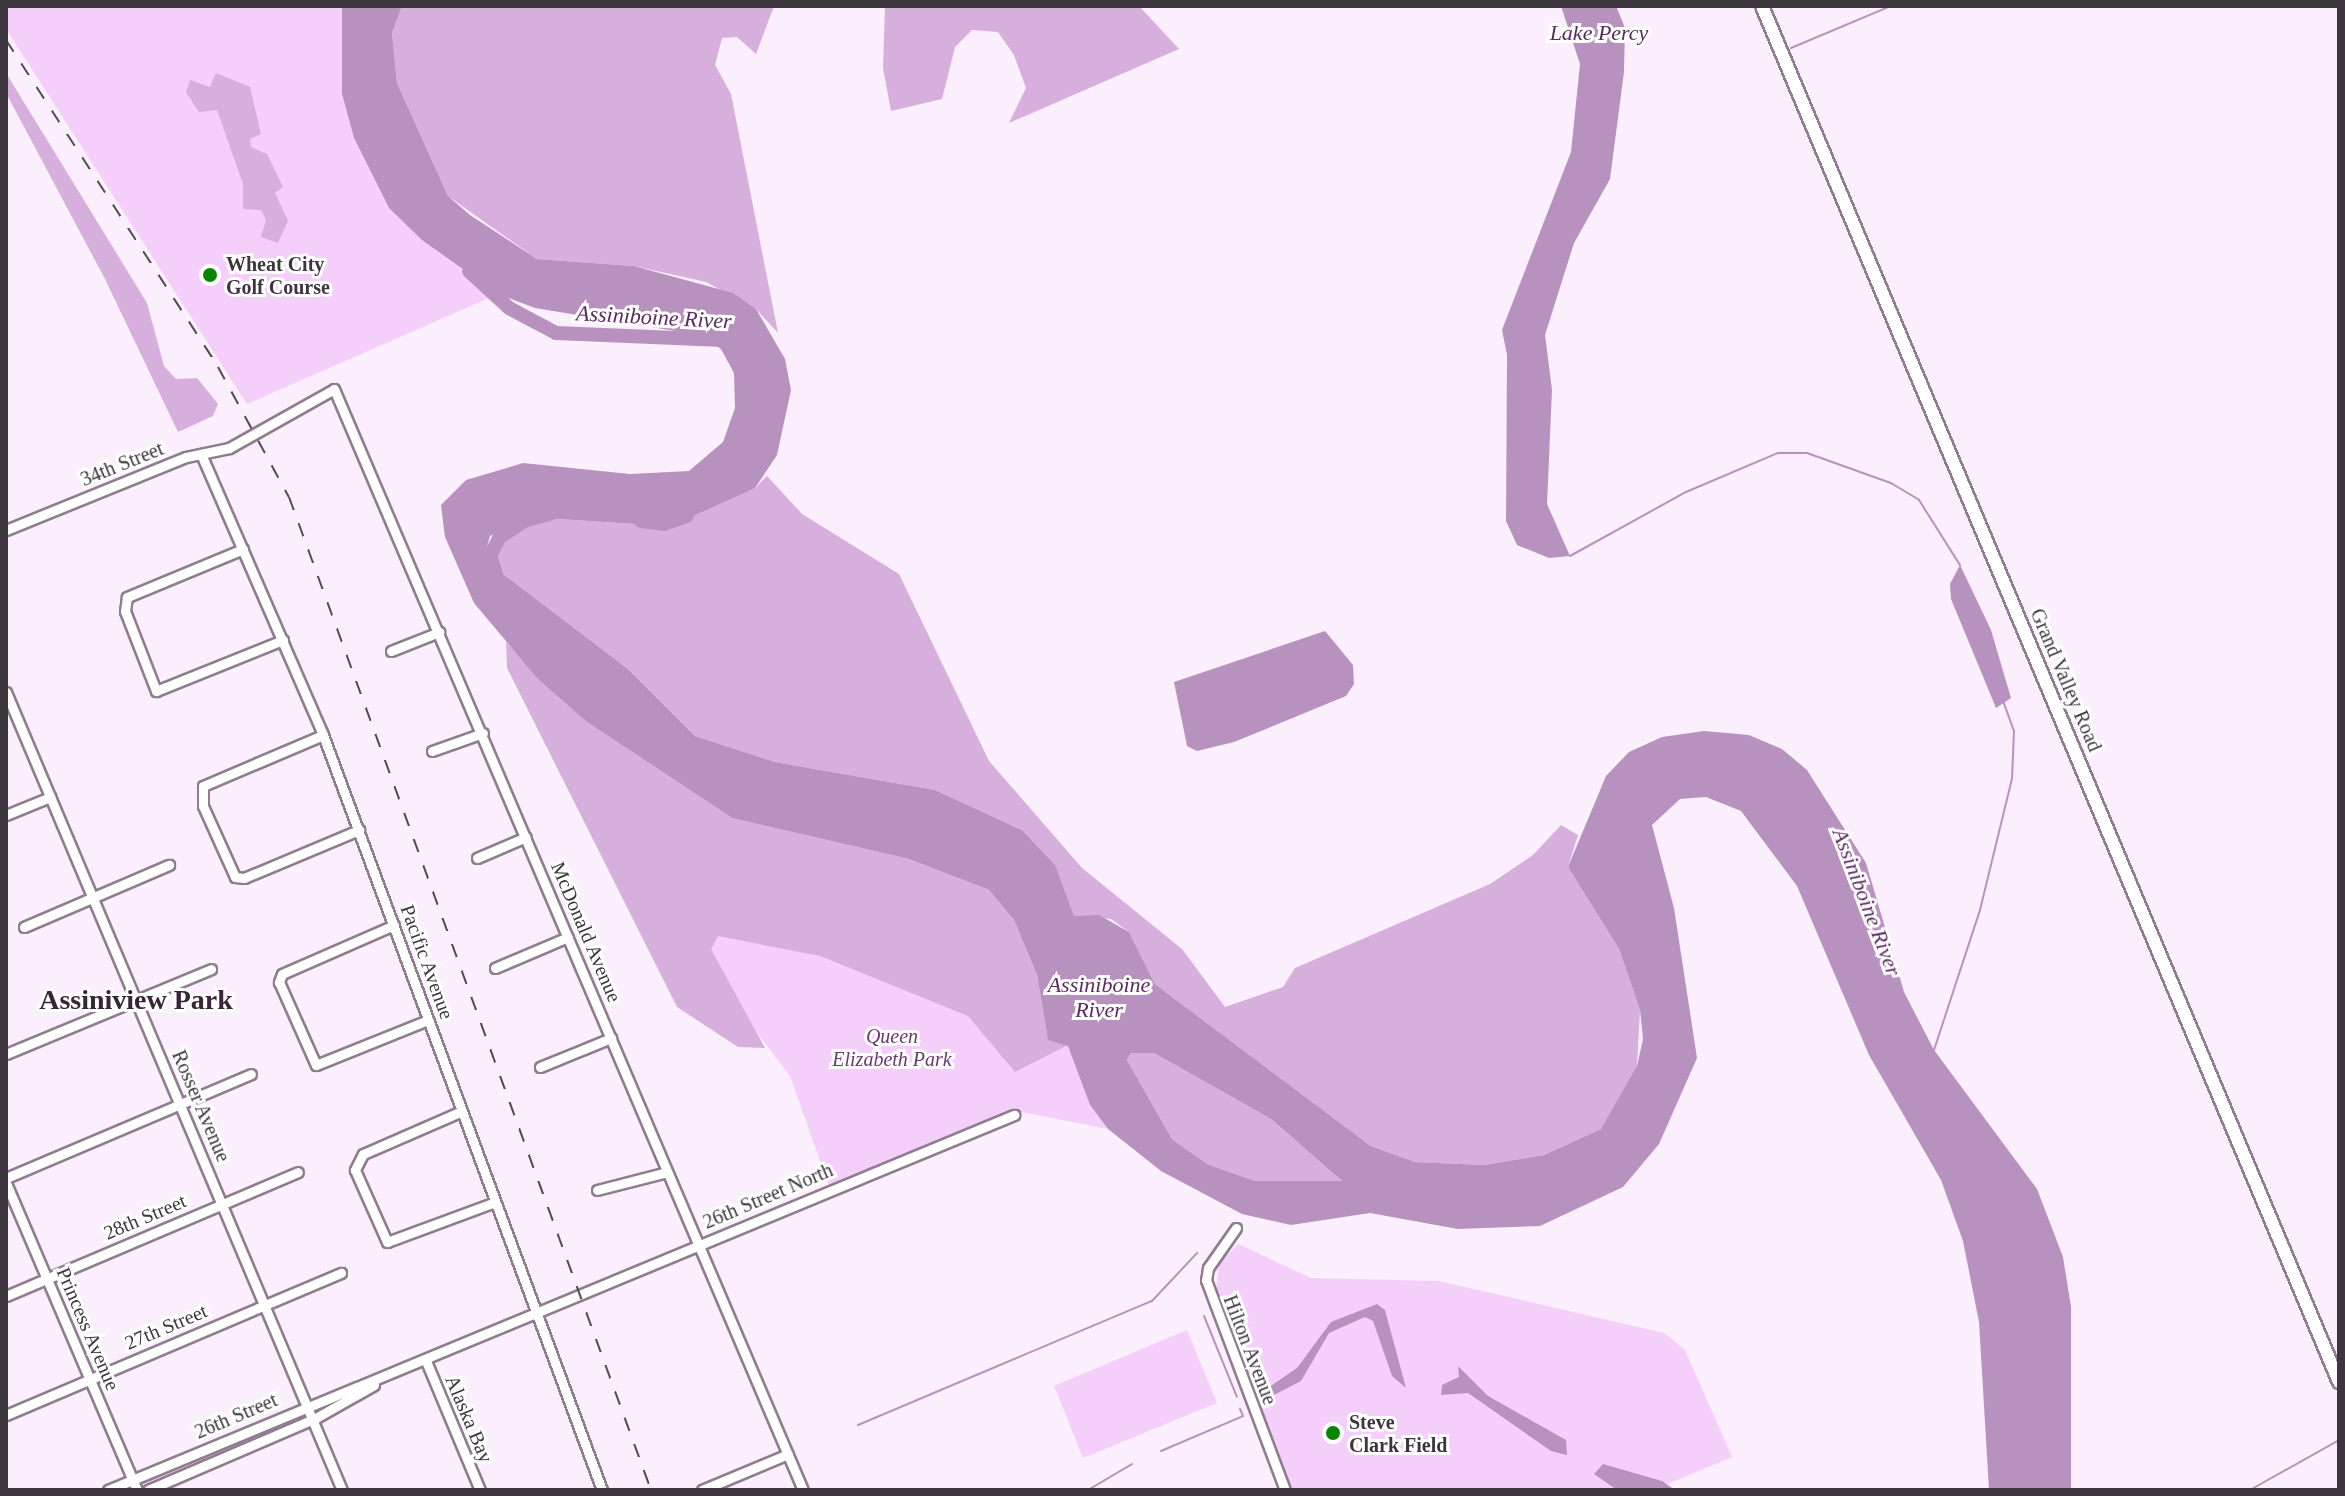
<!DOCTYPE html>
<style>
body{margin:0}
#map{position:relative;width:2345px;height:1496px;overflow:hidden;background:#fceffd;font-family:Georgia,serif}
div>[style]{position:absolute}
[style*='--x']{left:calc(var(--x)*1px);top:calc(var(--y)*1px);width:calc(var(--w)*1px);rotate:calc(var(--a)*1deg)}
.green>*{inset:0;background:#f4cff9}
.forest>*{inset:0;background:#d7afdc}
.water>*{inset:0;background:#b892be}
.stream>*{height:2px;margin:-1px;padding:0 1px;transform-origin:1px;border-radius:1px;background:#b892be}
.river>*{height:14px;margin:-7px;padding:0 7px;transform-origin:7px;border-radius:7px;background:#b892be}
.roads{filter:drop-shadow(2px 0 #8f7c91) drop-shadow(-2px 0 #8f7c91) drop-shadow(0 2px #8f7c91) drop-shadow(0 -2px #8f7c91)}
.minor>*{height:9px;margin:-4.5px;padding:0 4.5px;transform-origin:4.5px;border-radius:4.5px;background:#fff}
.major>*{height:12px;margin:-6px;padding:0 6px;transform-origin:6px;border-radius:6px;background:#fff}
.rail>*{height:2px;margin-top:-1px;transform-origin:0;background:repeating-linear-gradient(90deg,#524a53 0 14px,transparent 0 28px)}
.dots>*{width:22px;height:22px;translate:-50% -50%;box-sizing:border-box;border:4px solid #fff;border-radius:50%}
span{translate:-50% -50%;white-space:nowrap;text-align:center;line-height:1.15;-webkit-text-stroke:6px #fff;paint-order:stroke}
.poi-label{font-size:20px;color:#3d353e;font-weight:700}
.left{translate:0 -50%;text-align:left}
.street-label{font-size:20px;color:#3d353e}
.park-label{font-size:20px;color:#693971;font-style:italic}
.water-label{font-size:22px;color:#592a61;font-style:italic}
.district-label{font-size:28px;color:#362738;font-weight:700}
.frame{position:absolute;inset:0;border:8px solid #3d353e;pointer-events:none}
</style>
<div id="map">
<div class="green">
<div style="clip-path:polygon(6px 6px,342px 6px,342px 94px,354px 138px,389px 208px,498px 294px,247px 404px,6px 29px)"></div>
<div style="clip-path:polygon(697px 861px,1068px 1045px,1090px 1105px,1108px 1129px,1011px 1110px,829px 1186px,790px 1076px,655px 899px)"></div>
<div style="clip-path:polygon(1238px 1244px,1311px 1278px,1439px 1281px,1664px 1333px,1685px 1350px,1732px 1457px,1653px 1490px,1292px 1490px,1216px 1295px,1219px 1264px)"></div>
<div style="clip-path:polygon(1187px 1330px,1217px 1403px,1083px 1458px,1054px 1386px)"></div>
</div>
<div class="forest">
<div style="clip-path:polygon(402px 6px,774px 6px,756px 54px,737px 37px,722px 38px,715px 65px,731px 94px,778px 333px,756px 309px,706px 282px,634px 266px,537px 259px,448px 196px,397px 83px,392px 33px)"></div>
<div style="clip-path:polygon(885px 6px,1139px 6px,1179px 49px,1009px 123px,1026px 88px,1014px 55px,998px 32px,972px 30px,955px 47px,942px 99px,891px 111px,883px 68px)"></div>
<div style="clip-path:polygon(6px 73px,147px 303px,164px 366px,176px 379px,197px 378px,218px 404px,213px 416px,178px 432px,105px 279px,6px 93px)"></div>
<div style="clip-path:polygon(216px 73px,250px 87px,261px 134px,250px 139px,251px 147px,267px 154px,283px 187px,275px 193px,288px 221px,278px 243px,261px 237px,266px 220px,261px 210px,243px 209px,243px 184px,217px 110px,199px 112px,186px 92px,190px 80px,210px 87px)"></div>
<div style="clip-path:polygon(767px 476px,802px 514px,899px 574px,989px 761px,1082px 868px,1182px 949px,1225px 1007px,1283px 987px,1295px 968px,1490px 884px,1533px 855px,1561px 825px,1578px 835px,1568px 867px,1619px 949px,1640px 1010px,1637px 1066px,1614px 1114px,1601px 1129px,1544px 1155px,1484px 1165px,1415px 1162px,1371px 1146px,1155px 984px,1129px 932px,1111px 919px,1074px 916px,1054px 865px,1022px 830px,935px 790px,775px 762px,695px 736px,628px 669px,499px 571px,486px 550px,501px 526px,528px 517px,650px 525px,755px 488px)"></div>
<div style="clip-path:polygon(506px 642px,587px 722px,732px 818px,909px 859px,989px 890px,1014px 920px,1037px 975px,1048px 1039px,1068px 1045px,1015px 1072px,968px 1016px,820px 956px,718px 936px,711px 949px,765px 1048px,738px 1047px,677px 1007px,507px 668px)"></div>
<div style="clip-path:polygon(1131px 1053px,1154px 1053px,1271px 1119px,1343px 1182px,1255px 1181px,1207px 1164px,1172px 1139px,1127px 1060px)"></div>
</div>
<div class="water">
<div style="clip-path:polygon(evenodd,342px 6px,402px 6px,392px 33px,397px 83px,448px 196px,470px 215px,537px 259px,634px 266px,733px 293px,756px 309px,785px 359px,791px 390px,777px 455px,755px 488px,684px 520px,650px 525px,528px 517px,490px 536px,486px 550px,499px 571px,628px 669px,695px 736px,775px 762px,935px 790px,1022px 830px,1055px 865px,1074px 916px,1099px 915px,1129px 932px,1155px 984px,1371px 1146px,1415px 1162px,1484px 1165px,1544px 1155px,1601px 1129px,1637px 1066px,1643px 1039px,1640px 1010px,1619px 949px,1568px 867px,1606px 776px,1629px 752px,1662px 737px,1704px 731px,1749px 735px,1782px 749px,1807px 770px,1866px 863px,1904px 992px,1934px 1050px,2037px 1189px,2063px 1257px,2071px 1307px,2071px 1490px,1989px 1490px,1979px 1322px,1963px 1241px,1941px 1180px,1869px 1055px,1797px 886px,1741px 811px,1706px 797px,1680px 799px,1652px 825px,1674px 908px,1697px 1058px,1659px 1144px,1623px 1187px,1540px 1226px,1458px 1229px,1370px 1213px,1291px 1225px,1242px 1214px,1161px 1171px,1108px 1129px,1090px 1105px,1068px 1046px,1048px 1040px,1037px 975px,1014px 920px,989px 890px,909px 859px,732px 818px,587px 722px,537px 678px,474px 603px,445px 537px,441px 505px,466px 480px,523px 463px,630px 474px,689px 471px,723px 442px,735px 408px,734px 373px,721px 349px,700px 335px,535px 308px,498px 294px,422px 240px,389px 208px,354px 138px,342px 94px,342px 6px,1131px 1053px,1154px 1053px,1271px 1119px,1342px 1181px,1255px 1181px,1207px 1164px,1172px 1139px,1127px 1060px,1131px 1053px)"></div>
<div style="clip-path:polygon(1561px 6px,1616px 6px,1625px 28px,1624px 72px,1610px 179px,1574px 243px,1545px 335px,1552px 390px,1547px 504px,1570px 556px,1549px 558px,1517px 545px,1506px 521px,1507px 355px,1502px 330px,1571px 152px,1580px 64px)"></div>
<div style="clip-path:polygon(1960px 565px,1991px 630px,2011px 698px,1996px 708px,1951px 599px,1950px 584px)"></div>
<div style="clip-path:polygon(1325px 631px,1353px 665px,1354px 684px,1346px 696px,1234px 742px,1197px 751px,1187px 746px,1174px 682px)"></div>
<div style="clip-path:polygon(1377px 1304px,1385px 1310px,1406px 1388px,1392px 1376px,1373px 1321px,1365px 1317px,1329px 1333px,1301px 1381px,1260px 1402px,1262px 1392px,1297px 1368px,1331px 1322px)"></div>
<div style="clip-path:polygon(1458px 1366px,1488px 1396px,1566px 1440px,1567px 1455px,1551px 1451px,1468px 1393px,1441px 1395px,1442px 1385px,1459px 1377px)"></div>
<div style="clip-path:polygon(1603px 1464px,1662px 1481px,1675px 1490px,1617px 1490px,1594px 1474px)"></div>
</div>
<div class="stream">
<div style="--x:1791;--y:48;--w:108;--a:-22.8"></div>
<div style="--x:1570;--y:556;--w:132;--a:-28.9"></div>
<div style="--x:1686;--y:492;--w:100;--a:-23"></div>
<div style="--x:1778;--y:453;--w:29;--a:0"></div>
<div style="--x:1807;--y:453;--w:89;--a:19.7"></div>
<div style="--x:1891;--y:483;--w:33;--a:31"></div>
<div style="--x:1919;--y:500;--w:77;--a:57.8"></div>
<div style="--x:1934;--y:1050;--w:147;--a:-71.8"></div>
<div style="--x:1980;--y:910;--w:135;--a:-76.3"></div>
<div style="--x:2012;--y:779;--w:48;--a:-87.6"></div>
<div style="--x:2014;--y:731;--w:30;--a:-110"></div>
<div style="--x:1204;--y:1316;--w:87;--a:67.8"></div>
<div style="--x:858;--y:1425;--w:319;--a:-22.9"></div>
<div style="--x:1152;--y:1301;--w:66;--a:-46.8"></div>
<div style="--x:1161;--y:1451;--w:89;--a:-23.1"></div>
<div style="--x:1243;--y:1416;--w:8;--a:-113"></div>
<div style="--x:1088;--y:1490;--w:51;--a:-30.6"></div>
<div style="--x:2250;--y:1490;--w:102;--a:-29.3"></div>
</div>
<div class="river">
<div style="--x:469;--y:271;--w:54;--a:42.8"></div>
<div style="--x:509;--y:308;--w:53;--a:28"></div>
<div style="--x:556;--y:333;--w:167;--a:2.4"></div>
<div style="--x:641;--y:521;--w:23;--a:7"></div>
<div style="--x:664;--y:524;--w:24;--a:-19"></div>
<div style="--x:496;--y:574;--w:19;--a:-108"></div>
<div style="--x:490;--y:556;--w:20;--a:-63"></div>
<div style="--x:499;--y:538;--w:30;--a:-34"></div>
<div style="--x:524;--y:521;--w:29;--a:-16"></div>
</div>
<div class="roads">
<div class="minor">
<div style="--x:201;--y:454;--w:306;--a:66.5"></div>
<div style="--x:323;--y:735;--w:805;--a:69.72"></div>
<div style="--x:6;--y:530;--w:194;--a:-22.1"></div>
<div style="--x:186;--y:457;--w:44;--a:-11.8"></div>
<div style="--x:229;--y:448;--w:120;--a:-29.3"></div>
<div style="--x:334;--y:389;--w:1197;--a:66.93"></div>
<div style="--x:243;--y:549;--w:126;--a:157.5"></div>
<div style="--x:127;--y:597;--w:14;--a:98"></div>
<div style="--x:125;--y:611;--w:86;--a:68.8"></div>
<div style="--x:156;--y:691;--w:137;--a:-21.9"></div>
<div style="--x:391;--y:651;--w:52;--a:-21.6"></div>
<div style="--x:6;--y:692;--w:866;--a:67.17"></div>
<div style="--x:323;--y:735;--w:130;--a:157"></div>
<div style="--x:203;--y:786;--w:20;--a:90"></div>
<div style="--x:203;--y:806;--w:78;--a:65.7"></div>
<div style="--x:235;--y:877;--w:9;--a:6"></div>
<div style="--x:244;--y:878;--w:125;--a:-22.7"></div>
<div style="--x:432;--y:751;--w:54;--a:-19.4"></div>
<div style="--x:6;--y:815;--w:48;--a:-22.2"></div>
<div style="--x:477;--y:858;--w:53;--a:-23.2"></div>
<div style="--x:394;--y:925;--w:122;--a:156.4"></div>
<div style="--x:282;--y:974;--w:9;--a:111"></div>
<div style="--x:279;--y:982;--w:91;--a:66"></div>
<div style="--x:316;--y:1065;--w:121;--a:-21.9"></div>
<div style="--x:24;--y:927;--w:158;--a:-23.2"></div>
<div style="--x:495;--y:968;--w:79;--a:-23"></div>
<div style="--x:6;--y:1054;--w:222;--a:-22.5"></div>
<div style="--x:540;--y:1067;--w:77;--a:-22.2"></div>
<div style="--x:462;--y:1111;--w:108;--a:156.5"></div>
<div style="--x:363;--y:1154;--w:18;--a:117"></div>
<div style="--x:355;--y:1170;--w:79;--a:66"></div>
<div style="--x:387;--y:1242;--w:115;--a:-20.3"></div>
<div style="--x:6;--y:1178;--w:266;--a:-23"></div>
<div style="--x:6;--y:1183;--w:334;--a:66.9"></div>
<div style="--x:597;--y:1190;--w:72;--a:-14.4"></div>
<div style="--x:1236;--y:1228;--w:49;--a:125"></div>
<div style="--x:1208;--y:1268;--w:12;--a:99"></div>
<div style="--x:1206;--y:1280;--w:224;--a:69.4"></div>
<div style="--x:6;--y:1296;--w:317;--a:-23"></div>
<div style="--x:426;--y:1361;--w:140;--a:67.3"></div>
<div style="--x:6;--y:1415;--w:364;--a:-23"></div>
<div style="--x:108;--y:1490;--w:981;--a:-22.49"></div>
<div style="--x:148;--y:1490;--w:181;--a:-23.2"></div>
<div style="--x:314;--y:1419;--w:69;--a:-29.5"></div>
<div style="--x:702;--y:1490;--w:93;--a:-22.7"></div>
</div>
<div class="major">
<div style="--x:1762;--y:6;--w:1492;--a:67.25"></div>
</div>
</div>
<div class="rail">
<div style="--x:6;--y:40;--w:390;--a:57"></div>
<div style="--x:218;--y:367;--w:148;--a:61.4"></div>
<div style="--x:289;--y:497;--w:1057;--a:69.97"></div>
</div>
<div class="dots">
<div style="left:210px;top:275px;background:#098400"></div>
<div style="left:1333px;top:1433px;background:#098400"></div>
</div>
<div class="poi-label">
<span class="left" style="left:226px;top:276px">Wheat City<br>Golf Course</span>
<span class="left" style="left:1349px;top:1434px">Steve<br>Clark Field</span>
</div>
<div class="street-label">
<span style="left:122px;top:464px;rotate:-22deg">34th Street</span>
<span style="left:2066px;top:680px;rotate:67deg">Grand Valley Road</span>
<span style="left:586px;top:932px;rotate:67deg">McDonald Avenue</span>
<span style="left:427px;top:962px;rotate:70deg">Pacific Avenue</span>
<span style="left:201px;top:1106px;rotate:67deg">Rosser Avenue</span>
<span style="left:768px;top:1196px;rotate:-23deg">26th Street North</span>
<span style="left:145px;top:1217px;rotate:-23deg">28th Street</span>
<span style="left:166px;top:1327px;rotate:-23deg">27th Street</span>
<span style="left:88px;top:1329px;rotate:67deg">Princess Avenue</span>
<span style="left:1250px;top:1350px;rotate:69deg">Hilton Avenue</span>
<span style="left:236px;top:1416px;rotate:-23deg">26th Street</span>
<span style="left:469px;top:1419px;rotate:67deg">Alaska Bay</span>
</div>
<div class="park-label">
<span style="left:892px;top:1048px">Queen<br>Elizabeth Park</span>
</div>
<div class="water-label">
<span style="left:1599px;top:33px">Lake Percy</span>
<span style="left:654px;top:317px;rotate:3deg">Assiniboine River</span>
<span style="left:1867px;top:902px;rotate:69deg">Assiniboine River</span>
<span style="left:1099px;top:997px">Assiniboine<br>River</span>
</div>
<div class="district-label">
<span style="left:136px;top:1000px">Assiniview Park</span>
</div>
<div class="frame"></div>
</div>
